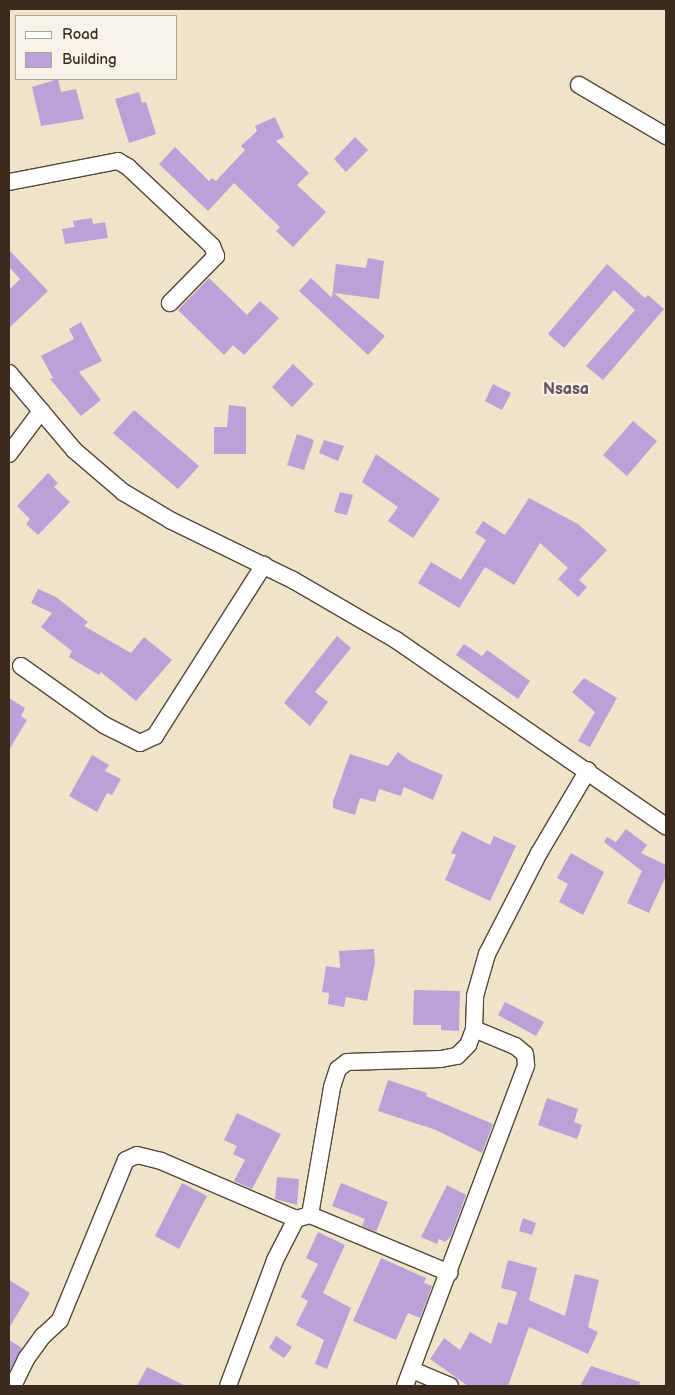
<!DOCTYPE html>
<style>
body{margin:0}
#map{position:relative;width:675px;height:1395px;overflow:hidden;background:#efe4c9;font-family:"Balsamiq Sans",sans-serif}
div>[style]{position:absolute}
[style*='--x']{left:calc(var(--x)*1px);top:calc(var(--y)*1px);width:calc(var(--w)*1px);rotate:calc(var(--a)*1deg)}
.building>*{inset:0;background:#b8a2d7}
.roads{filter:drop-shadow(1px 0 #564638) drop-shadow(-1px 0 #564638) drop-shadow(0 1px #564638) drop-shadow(0 -1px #564638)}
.minor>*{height:16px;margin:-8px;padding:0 8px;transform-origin:8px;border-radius:8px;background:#fff}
span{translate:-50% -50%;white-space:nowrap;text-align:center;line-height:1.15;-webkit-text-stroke:4px #f7f3e8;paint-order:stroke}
.quarter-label{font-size:16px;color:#67545f;font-weight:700}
.frame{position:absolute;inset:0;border:10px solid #3b2a1e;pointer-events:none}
.legend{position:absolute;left:15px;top:15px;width:162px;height:65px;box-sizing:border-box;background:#f7f3e8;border:1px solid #aca397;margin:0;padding:6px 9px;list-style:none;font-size:15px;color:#3b2a1e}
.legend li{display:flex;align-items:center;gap:10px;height:25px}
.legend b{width:25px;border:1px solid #aca397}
</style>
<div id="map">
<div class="building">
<div style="clip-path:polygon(58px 79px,61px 92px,76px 89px,84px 119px,41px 126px,32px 87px)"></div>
<div style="clip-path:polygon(139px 92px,142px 103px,146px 102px,156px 134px,129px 143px,115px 99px)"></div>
<div style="clip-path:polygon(275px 117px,284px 137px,276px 141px,309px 173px,297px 185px,326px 212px,293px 247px,276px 231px,280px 227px,234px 183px,208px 211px,159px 164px,175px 147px,209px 181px,212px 178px,216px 181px,245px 150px,241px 146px,257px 131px,255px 126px)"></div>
<div style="clip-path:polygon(355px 137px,368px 150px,346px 172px,334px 159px)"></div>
<div style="clip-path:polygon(92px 218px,93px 224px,105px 222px,108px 238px,65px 244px,62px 229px,74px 227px,73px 221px)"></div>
<div style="clip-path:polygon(9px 250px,48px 291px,9px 328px,9px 290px,20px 279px,9px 267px)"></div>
<div style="clip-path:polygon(368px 258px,384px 261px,379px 299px,334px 293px,385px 336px,368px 355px,299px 291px,311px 278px,332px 298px,336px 264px,366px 268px)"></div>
<div style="clip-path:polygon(607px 264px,645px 298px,648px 295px,664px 309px,603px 380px,586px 366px,635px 310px,614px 290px,564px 348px,548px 334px)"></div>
<div style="clip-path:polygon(209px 278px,247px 315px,260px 301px,279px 318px,244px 355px,233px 345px,224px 355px,178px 310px)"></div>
<div style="clip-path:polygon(81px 322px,102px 361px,79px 372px,101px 400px,81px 416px,50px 379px,53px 378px,41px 356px,74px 339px,69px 329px)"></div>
<div style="clip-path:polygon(293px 364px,314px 384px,292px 407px,272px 387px)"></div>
<div style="clip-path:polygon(493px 384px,511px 393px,502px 410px,485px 401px)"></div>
<div style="clip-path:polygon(229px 405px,246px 407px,246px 454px,214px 454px,214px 427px,227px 427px)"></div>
<div style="clip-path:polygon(134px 410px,199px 466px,178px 489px,113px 433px)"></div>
<div style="clip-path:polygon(633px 421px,657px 441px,627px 476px,603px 455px)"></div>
<div style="clip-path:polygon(297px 434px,314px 440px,304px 470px,287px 465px)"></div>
<div style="clip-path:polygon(324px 440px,344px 446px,338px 461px,319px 453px)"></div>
<div style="clip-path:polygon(376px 454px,440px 499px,413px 538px,388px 521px,398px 507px,362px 482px)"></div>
<div style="clip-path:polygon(48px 473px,58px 483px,54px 487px,70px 502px,38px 535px,26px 524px,30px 519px,17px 506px)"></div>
<div style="clip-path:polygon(340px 492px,353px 495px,347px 515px,334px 512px)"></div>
<div style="clip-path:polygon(529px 498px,578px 524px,607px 550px,579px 580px,587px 587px,578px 597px,558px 579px,568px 568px,540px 543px,514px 585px,485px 567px,459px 608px,418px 583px,431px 562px,461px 580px,486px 540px,475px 533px,483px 521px,505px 535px)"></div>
<div style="clip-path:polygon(38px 589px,56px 597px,88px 622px,84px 626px,131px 653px,144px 637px,172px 660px,136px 701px,101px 672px,99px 675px,69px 657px,72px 651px,41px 627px,52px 613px,31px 603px)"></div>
<div style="clip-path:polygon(337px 636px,351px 648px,315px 692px,328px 702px,310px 726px,284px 703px)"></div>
<div style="clip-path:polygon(464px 644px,482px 656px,487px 650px,530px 681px,518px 699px,456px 655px)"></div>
<div style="clip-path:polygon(584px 678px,617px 698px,590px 747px,578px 741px,595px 712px,572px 692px)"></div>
<div style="clip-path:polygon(9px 698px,25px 708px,21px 716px,27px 720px,9px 750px)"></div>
<div style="clip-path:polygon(398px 752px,410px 761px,443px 775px,433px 800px,404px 787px,401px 796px,379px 789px,375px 802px,360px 798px,355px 815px,333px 808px,333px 801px,350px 754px,388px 766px)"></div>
<div style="clip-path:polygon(92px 755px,109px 765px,105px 771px,121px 779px,112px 795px,107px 793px,97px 812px,69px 796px)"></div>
<div style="clip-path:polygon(626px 829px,647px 845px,641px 853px,666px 865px,666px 876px,649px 913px,627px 903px,642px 871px,604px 842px,607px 837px,616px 842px)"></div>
<div style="clip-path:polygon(462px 831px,490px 845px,494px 836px,516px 846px,490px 901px,445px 880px,456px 855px,451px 853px)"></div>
<div style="clip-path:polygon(571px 853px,604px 872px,583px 915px,559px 902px,568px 884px,557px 878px)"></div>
<div style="clip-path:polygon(374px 949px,375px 963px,367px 1001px,346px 997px,344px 1007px,328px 1004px,329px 993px,322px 992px,326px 966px,340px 968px,339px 951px)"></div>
<div style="clip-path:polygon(414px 990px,460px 991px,459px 1031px,441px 1030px,441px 1025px,413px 1025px)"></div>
<div style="clip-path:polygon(505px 1002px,544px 1022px,536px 1036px,498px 1015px)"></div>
<div style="clip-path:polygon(388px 1080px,427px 1093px,426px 1096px,493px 1124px,482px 1153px,436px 1130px,378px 1111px)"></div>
<div style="clip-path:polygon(547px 1098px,578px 1109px,574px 1122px,582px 1125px,577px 1139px,538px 1125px)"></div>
<div style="clip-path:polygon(237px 1113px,281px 1134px,252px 1189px,234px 1181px,245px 1160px,233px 1154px,237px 1146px,224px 1140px)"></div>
<div style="clip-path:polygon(277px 1177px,299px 1179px,297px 1205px,275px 1199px)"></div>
<div style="clip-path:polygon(182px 1183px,207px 1196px,179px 1249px,155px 1236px)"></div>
<div style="clip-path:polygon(341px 1183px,388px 1202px,376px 1232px,362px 1226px,365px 1219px,332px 1206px)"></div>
<div style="clip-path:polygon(447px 1185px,466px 1195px,451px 1236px,445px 1242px,439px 1239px,437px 1244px,421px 1237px)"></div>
<div style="clip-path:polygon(523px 1218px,536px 1223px,532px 1235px,519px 1231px)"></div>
<div style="clip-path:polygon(318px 1232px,345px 1245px,323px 1293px,351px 1308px,327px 1369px,315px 1364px,324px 1340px,296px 1325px,308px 1301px,301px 1297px,318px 1264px,306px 1258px)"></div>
<div style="clip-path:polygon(381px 1258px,426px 1278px,424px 1283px,432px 1286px,420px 1318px,408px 1313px,396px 1340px,353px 1321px)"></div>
<div style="clip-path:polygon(508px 1260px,537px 1268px,529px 1300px,565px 1316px,575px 1274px,599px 1280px,588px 1327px,598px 1332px,588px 1354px,529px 1327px,508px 1386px,468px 1386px,430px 1359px,444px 1338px,460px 1350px,470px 1332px,491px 1344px,498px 1322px,507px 1325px,517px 1292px,501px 1288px)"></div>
<div style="clip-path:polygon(9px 1280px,30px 1293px,9px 1328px)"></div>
<div style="clip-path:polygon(276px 1336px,292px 1347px,284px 1358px,269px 1348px)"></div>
<div style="clip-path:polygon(9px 1340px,22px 1348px,9px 1372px)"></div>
<div style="clip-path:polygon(591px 1366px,640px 1382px,639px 1386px,580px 1386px)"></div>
<div style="clip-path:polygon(147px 1367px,186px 1386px,137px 1386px)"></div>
</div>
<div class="roads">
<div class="minor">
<div style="--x:579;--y:85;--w:101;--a:30.4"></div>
<div style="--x:9;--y:182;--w:111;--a:-10.9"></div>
<div style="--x:118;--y:161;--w:12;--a:31"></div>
<div style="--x:128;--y:167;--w:115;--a:43.2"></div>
<div style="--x:212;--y:246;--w:11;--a:68"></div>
<div style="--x:216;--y:256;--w:66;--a:134.4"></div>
<div style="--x:9;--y:373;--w:101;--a:49.8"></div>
<div style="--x:74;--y:450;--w:65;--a:40.6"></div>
<div style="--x:123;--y:492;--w:57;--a:30.6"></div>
<div style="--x:172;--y:521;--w:135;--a:26"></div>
<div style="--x:293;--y:580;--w:119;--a:30.2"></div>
<div style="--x:396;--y:640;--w:328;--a:34.6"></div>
<div style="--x:9;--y:454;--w:54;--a:-53.3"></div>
<div style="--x:21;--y:666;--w:102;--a:35.4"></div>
<div style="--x:104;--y:725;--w:40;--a:26.6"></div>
<div style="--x:140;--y:743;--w:17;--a:-25"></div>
<div style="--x:155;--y:736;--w:203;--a:-57.5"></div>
<div style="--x:310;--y:1215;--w:130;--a:-80.2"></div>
<div style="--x:332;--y:1087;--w:19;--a:-72"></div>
<div style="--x:338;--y:1069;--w:11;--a:-38"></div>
<div style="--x:347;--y:1062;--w:94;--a:-1.8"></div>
<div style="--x:441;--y:1059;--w:16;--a:-11"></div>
<div style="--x:457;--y:1056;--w:16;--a:-45"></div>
<div style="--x:468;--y:1045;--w:17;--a:-69"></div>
<div style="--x:474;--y:1029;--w:33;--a:-88"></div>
<div style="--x:475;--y:996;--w:44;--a:-74.1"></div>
<div style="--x:487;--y:954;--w:114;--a:-62.8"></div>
<div style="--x:539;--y:853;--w:96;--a:-59.4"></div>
<div style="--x:412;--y:1370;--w:41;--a:22.8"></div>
<div style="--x:13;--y:1386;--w:30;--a:-64"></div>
<div style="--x:26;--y:1359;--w:29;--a:-54"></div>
<div style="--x:43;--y:1336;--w:23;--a:-43"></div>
<div style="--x:60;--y:1320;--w:173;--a:-67.6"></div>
<div style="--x:126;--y:1160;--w:12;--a:-24"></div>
<div style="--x:137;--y:1155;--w:25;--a:14"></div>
<div style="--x:161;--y:1161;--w:147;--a:23.2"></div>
<div style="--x:228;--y:1386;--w:134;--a:-69.5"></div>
<div style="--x:275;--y:1260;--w:46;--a:-62.9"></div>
<div style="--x:296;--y:1219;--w:15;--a:-16"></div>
<div style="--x:310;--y:1215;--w:151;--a:22.6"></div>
<div style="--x:405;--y:1386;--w:343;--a:-69.3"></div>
<div style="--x:526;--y:1065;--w:11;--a:-95"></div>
<div style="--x:525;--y:1054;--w:13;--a:-141"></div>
<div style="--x:515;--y:1046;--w:44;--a:-157.5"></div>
</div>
</div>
<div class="quarter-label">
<span style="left:566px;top:390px">Nsasa</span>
</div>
<div class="frame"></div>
<ul class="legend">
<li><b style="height:6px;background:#fff"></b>Road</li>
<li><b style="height:14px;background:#b8a2d7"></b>Building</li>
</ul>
</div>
